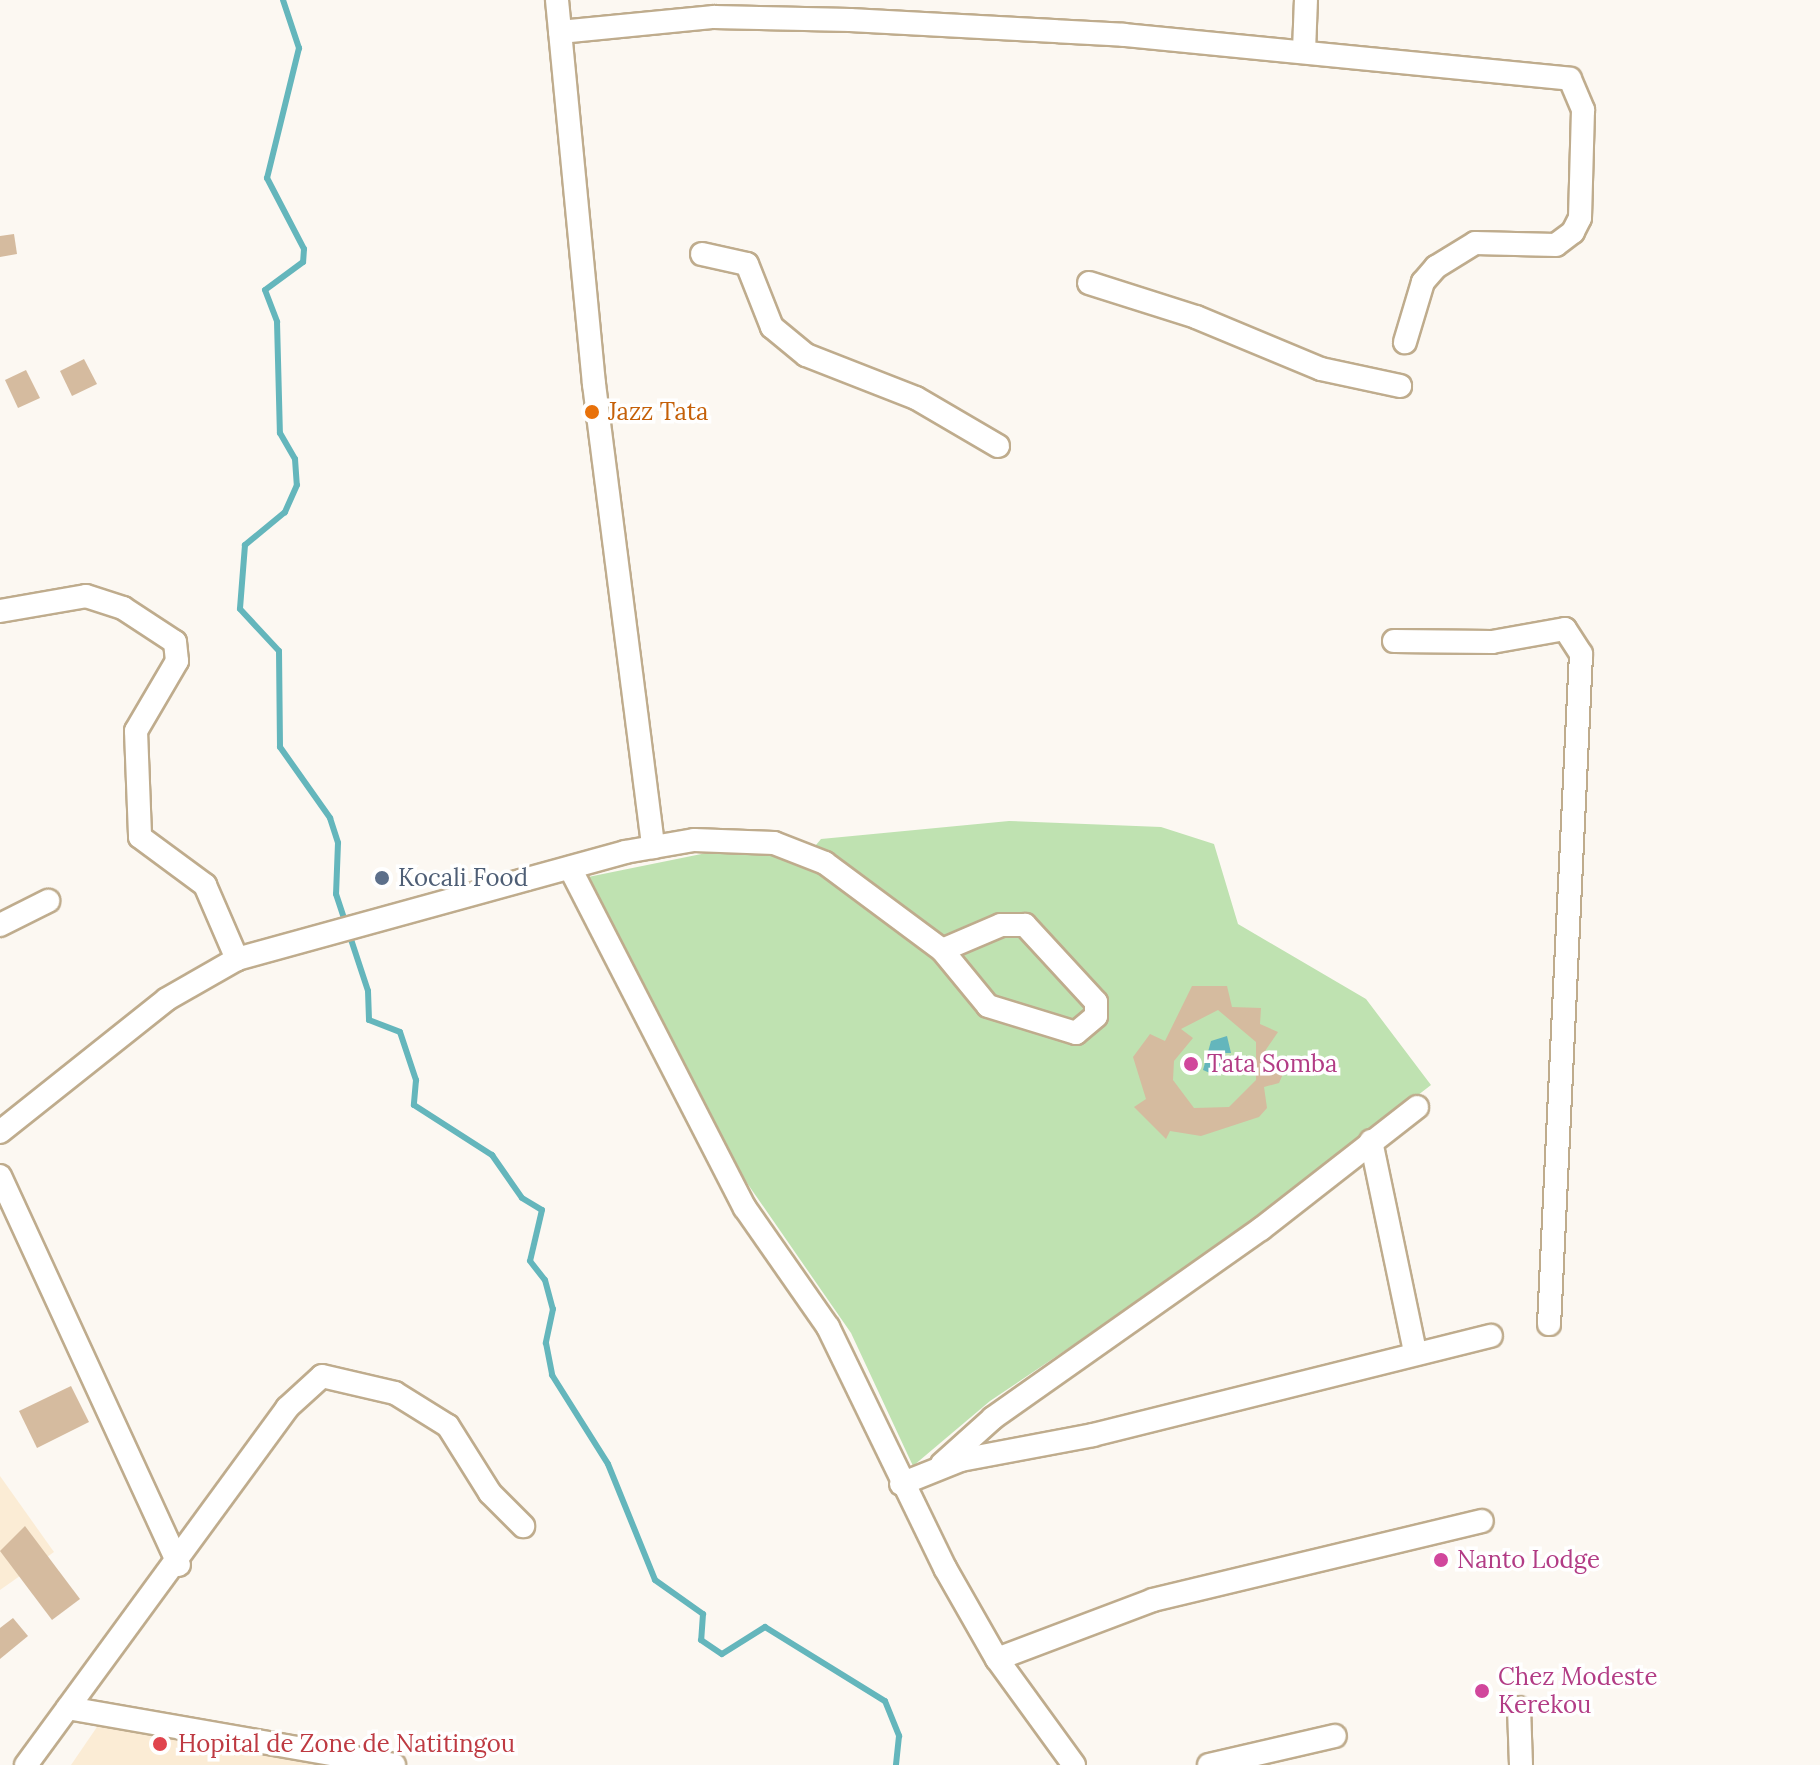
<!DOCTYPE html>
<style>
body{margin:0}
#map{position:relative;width:1820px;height:1765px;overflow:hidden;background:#fcf8f2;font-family:Lora,serif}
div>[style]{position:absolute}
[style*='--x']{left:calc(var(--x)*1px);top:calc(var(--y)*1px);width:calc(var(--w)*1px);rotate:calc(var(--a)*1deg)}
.built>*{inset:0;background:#fbecd5}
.green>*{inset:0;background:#bfe2b1}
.water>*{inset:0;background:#64b6bc}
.stream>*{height:6px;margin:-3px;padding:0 3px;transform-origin:3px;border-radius:3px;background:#64b6bc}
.building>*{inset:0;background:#d5bb9f}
.roads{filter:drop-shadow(2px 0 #bfac8d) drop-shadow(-2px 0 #bfac8d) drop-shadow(0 2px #bfac8d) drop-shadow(0 -2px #bfac8d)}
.minor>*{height:22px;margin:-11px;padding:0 11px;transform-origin:11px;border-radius:11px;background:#fff}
.dots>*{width:22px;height:22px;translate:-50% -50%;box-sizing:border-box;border:4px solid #fff;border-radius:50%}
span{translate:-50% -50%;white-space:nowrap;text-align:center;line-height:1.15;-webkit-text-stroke:7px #fff;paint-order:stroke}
.food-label{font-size:24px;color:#c56008}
.left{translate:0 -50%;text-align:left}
.service-label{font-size:24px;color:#4e5e75}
.hotel-label{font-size:24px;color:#b23c85}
.health-label{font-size:24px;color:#be3a42}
</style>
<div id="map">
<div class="built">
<div style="clip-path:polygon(0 1476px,54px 1552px,0 1590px)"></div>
<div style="clip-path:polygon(99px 1724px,371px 1765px,71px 1765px)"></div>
</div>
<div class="green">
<div style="clip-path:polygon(1009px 821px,1161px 827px,1214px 844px,1238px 924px,1366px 999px,1431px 1085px,1243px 1231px,990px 1401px,913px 1466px,851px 1333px,738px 1170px,588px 877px,731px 848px,770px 850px,800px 864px,821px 839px)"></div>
</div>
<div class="water">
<div style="clip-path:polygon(1227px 1036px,1231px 1053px,1223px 1053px,1217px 1076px,1203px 1070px,1211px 1041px)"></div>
</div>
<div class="stream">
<div style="--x:283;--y:0;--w:51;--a:71.6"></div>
<div style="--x:299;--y:48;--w:134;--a:103.8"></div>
<div style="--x:267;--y:178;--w:80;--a:62.5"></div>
<div style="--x:304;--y:249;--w:13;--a:94"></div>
<div style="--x:303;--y:262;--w:47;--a:143.6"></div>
<div style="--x:265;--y:290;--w:34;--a:69"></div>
<div style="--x:277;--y:322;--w:111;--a:88.5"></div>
<div style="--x:280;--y:433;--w:30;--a:60"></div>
<div style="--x:295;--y:459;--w:26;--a:86"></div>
<div style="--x:297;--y:485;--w:30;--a:114"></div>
<div style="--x:285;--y:512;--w:52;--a:140.5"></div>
<div style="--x:245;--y:545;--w:64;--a:94.5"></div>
<div style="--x:240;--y:609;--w:57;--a:47.1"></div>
<div style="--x:279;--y:651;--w:96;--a:89.4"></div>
<div style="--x:280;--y:747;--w:87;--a:54.8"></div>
<div style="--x:330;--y:818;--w:26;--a:72"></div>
<div style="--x:338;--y:843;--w:51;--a:92.2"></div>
<div style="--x:336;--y:894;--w:102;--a:71.7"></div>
<div style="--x:368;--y:991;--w:29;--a:88"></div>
<div style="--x:369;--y:1020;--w:33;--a:21"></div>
<div style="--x:400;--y:1032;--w:51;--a:71.6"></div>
<div style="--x:416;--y:1080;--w:25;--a:95"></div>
<div style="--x:414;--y:1105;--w:93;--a:32.7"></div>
<div style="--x:492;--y:1155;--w:52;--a:55.1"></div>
<div style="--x:522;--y:1198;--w:23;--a:31"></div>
<div style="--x:542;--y:1210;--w:52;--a:103.2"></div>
<div style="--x:530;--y:1261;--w:24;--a:52"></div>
<div style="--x:545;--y:1280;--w:30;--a:75"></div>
<div style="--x:553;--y:1309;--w:35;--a:102"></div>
<div style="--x:546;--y:1343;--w:33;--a:79"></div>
<div style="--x:552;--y:1375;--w:105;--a:57.8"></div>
<div style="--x:608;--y:1464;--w:125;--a:67.9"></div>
<div style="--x:655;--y:1580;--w:59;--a:35.3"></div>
<div style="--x:703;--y:1614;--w:26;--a:94"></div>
<div style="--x:701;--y:1640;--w:25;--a:34"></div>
<div style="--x:722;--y:1654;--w:51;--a:-32.1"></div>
<div style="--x:765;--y:1627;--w:141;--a:31.7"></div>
<div style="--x:885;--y:1701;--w:38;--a:68"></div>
<div style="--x:899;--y:1736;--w:29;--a:96"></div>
</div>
<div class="building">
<div style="clip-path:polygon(14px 234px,17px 254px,0 257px,0 236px)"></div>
<div style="clip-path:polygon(84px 359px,97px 384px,72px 396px,60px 371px)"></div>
<div style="clip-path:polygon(26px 370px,40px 398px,18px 408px,5px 380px)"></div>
<div style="clip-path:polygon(evenodd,1192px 986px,1227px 986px,1232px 1007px,1261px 1008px,1260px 1024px,1278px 1032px,1265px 1051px,1283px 1064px,1283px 1074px,1279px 1083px,1264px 1087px,1267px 1108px,1259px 1117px,1201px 1136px,1170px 1131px,1166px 1139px,1134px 1107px,1146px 1099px,1133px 1057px,1150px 1034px,1165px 1041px,1192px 986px,1218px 1010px,1256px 1042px,1256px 1080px,1229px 1107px,1194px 1108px,1173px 1080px,1174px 1061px,1193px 1038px,1181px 1029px,1218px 1010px)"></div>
<div style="clip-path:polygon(71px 1386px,89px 1422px,37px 1448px,19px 1411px)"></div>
<div style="clip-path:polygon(25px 1526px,80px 1599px,52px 1620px,0 1551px)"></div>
<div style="clip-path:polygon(13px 1618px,28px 1636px,0 1659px,0 1628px)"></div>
</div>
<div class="roads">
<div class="minor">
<div style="--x:557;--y:0;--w:386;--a:84.5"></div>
<div style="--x:594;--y:384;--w:467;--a:82.7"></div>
<div style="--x:560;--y:32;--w:155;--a:-5.6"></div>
<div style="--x:714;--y:17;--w:136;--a:1.3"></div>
<div style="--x:850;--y:20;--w:274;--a:3.1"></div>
<div style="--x:1124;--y:35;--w:448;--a:5.6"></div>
<div style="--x:1570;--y:79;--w:34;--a:67"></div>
<div style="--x:1583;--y:110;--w:108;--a:91.6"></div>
<div style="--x:1580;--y:218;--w:16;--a:117"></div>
<div style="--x:1573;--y:232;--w:21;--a:143"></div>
<div style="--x:1556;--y:245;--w:81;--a:-178.6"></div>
<div style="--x:1475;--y:243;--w:46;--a:148.4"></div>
<div style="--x:1436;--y:267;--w:20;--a:131"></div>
<div style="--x:1423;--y:282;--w:63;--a:106.7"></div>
<div style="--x:1304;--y:51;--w:51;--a:-87.8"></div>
<div style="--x:702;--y:254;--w:46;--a:12.5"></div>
<div style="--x:747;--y:264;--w:68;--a:68.4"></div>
<div style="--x:772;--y:327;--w:44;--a:39.5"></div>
<div style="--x:806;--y:355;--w:118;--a:21.4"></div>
<div style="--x:916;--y:398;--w:95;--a:30.3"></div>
<div style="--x:1089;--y:283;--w:112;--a:17.6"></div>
<div style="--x:1196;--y:317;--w:135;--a:22.6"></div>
<div style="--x:1321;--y:369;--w:81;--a:12.1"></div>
<div style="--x:0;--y:611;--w:87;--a:-9.9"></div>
<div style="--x:86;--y:596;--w:39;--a:18"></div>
<div style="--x:123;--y:608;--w:62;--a:33.2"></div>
<div style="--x:175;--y:642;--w:19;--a:84"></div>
<div style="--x:177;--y:661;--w:81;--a:120.4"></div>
<div style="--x:136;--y:731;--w:106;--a:87.8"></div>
<div style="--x:140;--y:837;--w:81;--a:36.4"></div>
<div style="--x:205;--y:885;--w:81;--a:66.6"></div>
<div style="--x:1394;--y:641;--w:98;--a:0.6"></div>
<div style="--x:1492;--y:642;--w:74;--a:-10.1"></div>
<div style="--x:1565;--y:629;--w:30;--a:57"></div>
<div style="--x:1581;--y:654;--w:671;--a:92.73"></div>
<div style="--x:570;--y:868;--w:382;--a:62.8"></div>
<div style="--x:745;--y:1208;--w:145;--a:55.1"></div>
<div style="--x:828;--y:1327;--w:268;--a:64.1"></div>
<div style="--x:945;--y:1568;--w:105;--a:60.3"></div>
<div style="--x:997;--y:1659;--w:131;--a:54"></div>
<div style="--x:0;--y:925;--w:54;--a:-26.6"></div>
<div style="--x:0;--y:1132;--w:213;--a:-38.5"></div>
<div style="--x:167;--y:999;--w:81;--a:-29.7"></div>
<div style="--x:237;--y:959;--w:402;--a:-15.4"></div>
<div style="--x:625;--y:852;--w:70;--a:-9.9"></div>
<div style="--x:694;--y:840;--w:80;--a:2.1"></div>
<div style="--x:774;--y:843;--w:55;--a:21.4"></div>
<div style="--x:825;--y:863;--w:146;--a:36.6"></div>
<div style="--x:942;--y:950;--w:72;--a:50.6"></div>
<div style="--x:988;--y:1006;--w:92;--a:17.1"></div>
<div style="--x:1076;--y:1033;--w:26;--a:-40"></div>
<div style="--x:1096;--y:1016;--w:14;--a:-90"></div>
<div style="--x:1096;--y:1002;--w:105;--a:-132.7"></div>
<div style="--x:1025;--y:925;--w:24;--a:180"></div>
<div style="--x:1001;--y:925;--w:64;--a:157"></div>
<div style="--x:1371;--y:1141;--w:216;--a:78.2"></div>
<div style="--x:0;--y:1176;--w:428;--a:65.3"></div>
<div style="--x:942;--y:1464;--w:69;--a:-42"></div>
<div style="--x:993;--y:1418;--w:328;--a:-35.2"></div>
<div style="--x:1261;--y:1229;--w:198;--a:-38"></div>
<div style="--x:901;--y:1484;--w:65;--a:-21.8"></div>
<div style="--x:961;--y:1460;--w:134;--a:-10.7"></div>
<div style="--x:1093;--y:1435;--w:410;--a:-14"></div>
<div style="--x:997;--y:1659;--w:167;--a:-20.7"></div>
<div style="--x:1153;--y:1600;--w:338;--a:-13.5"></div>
<div style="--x:68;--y:1708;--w:331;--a:9.9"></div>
<div style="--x:1519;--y:1708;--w:57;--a:88"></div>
<div style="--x:26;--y:1765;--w:442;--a:-53.8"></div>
<div style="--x:287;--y:1408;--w:47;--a:-42.4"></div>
<div style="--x:322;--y:1376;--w:75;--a:13.1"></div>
<div style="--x:395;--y:1393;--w:62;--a:31.9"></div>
<div style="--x:448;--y:1426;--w:79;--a:57.9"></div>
<div style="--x:490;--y:1493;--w:47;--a:45"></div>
<div style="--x:1209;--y:1765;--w:129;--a:-13"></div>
</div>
</div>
<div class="dots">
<div style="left:592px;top:412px;background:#e8710a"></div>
<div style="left:382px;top:878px;background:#5c6f8a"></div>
<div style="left:1191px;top:1064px;background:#d1479c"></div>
<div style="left:1441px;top:1560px;background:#d1479c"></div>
<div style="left:1482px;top:1691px;background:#d1479c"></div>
<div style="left:160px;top:1744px;background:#e0444e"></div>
</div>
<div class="food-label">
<span class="left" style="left:608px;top:412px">Jazz Tata</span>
</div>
<div class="service-label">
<span class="left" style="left:398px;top:878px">Kocali Food</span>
</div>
<div class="hotel-label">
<span class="left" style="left:1207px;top:1064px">Tata Somba</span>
<span class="left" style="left:1457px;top:1560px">Nanto Lodge</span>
<span class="left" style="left:1498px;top:1691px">Chez Modeste<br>Kerekou</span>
</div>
<div class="health-label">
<span class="left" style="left:178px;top:1744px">Hopital de Zone de Natitingou</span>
</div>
</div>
